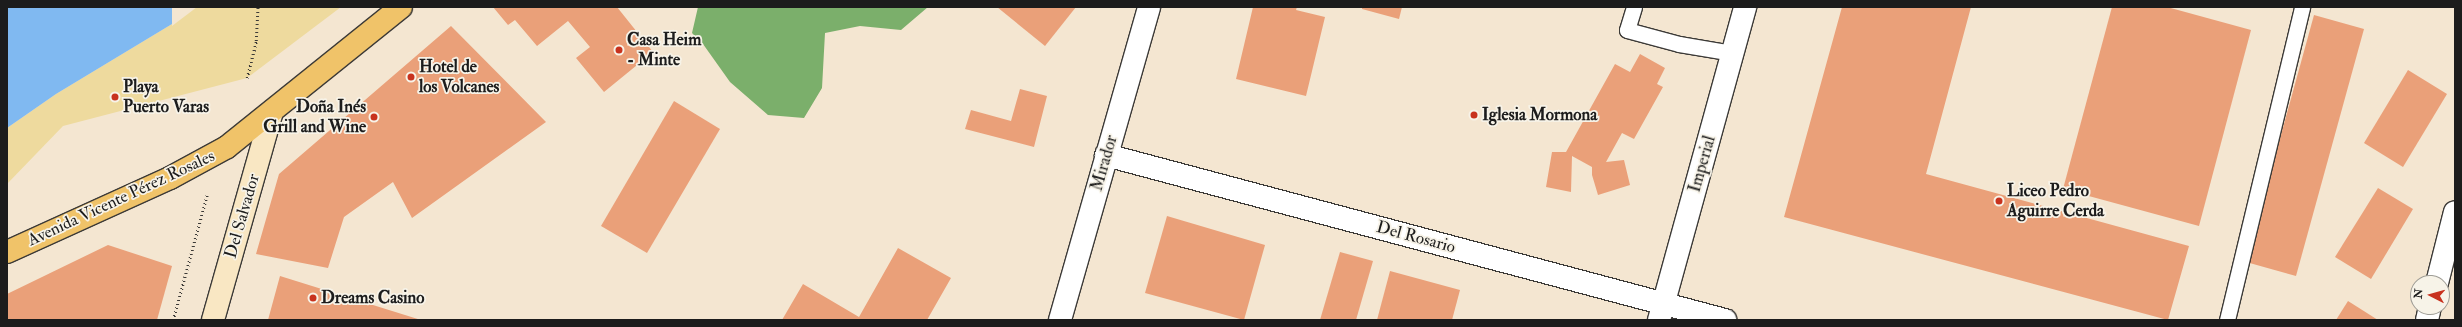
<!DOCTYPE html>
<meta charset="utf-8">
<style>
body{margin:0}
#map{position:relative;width:2462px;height:327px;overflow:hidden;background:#f4e6d1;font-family:"IM FELL Double Pica",serif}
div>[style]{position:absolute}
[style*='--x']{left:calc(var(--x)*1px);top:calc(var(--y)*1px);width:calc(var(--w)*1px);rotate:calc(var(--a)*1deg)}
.forest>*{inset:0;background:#7baf6b}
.sand>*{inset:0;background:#eeda9e}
.water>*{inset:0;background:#80b9f1}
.pier>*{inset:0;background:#f4e6d1}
.building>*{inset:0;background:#eaa079}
.path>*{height:2.5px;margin-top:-1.25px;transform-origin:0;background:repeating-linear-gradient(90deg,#3c3a37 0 1px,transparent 0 4px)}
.roads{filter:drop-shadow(1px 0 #3c3a37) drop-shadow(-1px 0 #3c3a37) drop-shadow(0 1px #3c3a37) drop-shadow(0 -1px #3c3a37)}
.service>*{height:15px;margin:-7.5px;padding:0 7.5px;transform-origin:7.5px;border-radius:7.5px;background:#fff}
.minor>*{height:22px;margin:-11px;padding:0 11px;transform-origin:11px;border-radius:11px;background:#fff}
.tertiary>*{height:22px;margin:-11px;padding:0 11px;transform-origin:11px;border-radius:11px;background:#fff}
.secondary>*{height:22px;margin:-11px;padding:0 11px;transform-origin:11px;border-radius:11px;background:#f9e7c3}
.primary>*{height:22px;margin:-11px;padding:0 11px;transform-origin:11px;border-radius:11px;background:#f0c369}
.dots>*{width:11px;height:11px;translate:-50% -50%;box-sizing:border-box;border:2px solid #f7f3e8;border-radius:50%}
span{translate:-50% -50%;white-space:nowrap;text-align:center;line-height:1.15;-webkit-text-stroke:3.5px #f7f3e8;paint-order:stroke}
.poi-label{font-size:17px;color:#1c1c1c;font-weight:700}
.left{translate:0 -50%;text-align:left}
.right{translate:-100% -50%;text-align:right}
.street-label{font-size:17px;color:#1c1c1c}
.frame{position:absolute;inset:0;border:8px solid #1c1c1c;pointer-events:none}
.north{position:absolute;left:2410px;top:275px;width:40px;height:40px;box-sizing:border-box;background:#f7f3e8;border:1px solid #9f9d96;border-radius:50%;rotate:276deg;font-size:11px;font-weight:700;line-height:16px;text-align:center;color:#1c1c1c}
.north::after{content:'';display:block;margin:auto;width:14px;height:18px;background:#c8321e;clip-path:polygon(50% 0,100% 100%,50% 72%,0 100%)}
</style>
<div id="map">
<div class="forest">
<div style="clip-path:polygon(698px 7px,928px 7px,901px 30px,860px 26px,825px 33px,822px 88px,804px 118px,768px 115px,730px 82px,703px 44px,692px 33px)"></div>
</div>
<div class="sand">
<div style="clip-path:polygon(195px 7px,341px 7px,247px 78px,63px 126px,7px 184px,7px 128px,56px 94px,172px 24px)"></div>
</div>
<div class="water">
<div style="clip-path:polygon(7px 7px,195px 7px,172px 24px,56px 94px,7px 128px)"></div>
</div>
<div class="pier">
<div style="clip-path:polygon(172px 7px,197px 7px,172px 26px)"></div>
</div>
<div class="building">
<div style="clip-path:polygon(493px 7px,617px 7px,653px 52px,604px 92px,576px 58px,590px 47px,568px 21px,537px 46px,515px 20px,508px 25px)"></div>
<div style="clip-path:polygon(997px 7px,1076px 7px,1045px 46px)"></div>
<div style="clip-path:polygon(1253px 7px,1297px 7px,1296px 10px,1325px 17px,1306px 96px,1236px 79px)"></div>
<div style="clip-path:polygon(1362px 7px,1402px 7px,1399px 19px,1362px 9px)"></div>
<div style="clip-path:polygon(1842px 7px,1971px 7px,1926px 174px,2189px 246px,2168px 320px,1784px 217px)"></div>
<div style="clip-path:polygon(2112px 7px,2167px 7px,2251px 30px,2199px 226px,2063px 189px)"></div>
<div style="clip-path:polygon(2314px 15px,2364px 29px,2296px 276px,2246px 262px)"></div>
<div style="clip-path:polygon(451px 26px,546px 122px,412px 218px,393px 182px,344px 217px,328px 268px,256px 254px,279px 174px)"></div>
<div style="clip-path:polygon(1640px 54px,1665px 68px,1657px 84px,1663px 87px,1634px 139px,1622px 133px,1606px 162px,1624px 160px,1630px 185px,1598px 195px,1592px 175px,1592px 167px,1572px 156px,1571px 192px,1546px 187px,1552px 152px,1566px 152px,1615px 64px,1630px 72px)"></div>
<div style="clip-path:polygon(2408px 70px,2447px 94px,2403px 167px,2364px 143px)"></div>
<div style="clip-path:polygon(1020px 89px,1047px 96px,1034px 147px,965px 129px,971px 110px,1011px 121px)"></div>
<div style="clip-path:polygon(674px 101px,720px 129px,647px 253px,601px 226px)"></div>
<div style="clip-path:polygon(2378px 188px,2413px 209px,2371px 279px,2335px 257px)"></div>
<div style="clip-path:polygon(1167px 216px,1265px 245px,1244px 320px,1145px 293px)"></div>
<div style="clip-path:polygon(108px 245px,172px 266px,157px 320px,7px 320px,7px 294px)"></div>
<div style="clip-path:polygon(898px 248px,951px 278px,927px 320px,782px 320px,803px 284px,859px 317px)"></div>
<div style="clip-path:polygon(1340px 252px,1373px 261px,1356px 320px,1320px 320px)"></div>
<div style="clip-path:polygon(1390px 271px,1460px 290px,1452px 320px,1377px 320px)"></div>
<div style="clip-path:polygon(280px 276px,421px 320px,268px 320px)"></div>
<div style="clip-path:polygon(2348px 301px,2378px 320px,2336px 320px)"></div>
</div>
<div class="path">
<div style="--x:247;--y:78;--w:38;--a:-76"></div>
<div style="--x:256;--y:41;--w:34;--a:-87"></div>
<div style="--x:173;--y:320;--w:130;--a:-74.8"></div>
</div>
<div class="roads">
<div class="service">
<div style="--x:1634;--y:7;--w:24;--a:107"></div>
<div style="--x:1627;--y:30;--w:54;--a:15.1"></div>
<div style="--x:1679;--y:44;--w:55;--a:9.5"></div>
<div style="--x:2227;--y:320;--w:322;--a:-76.5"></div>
</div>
<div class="minor">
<div style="--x:1106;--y:155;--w:641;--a:14.93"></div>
<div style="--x:2437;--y:283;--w:73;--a:-75.8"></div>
<div style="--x:1060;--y:320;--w:325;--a:-74.1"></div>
<div style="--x:2427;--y:320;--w:13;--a:-77"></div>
</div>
<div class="tertiary">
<div style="--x:1659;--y:320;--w:325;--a:-74.6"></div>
</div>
<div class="secondary">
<div style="--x:213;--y:320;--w:216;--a:-74.2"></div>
</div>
<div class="primary">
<div style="--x:7;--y:252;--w:179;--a:-24.4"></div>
<div style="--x:170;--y:178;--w:65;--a:-28.5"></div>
<div style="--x:227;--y:147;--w:223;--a:-38.8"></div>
</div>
</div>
<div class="dots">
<div style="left:619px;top:50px;background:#c8321e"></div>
<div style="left:411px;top:77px;background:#c8321e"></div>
<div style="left:115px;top:97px;background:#c8321e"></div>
<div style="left:1474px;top:115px;background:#c8321e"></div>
<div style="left:374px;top:117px;background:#c8321e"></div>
<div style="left:1999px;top:201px;background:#c8321e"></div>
<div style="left:313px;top:298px;background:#c8321e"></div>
</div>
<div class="poi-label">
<span class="left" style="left:627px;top:50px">Casa Heim<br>- Minte</span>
<span class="left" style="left:419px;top:77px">Hotel de<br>los Volcanes</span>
<span class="left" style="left:123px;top:97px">Playa<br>Puerto Varas</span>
<span class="right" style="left:366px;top:117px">Doña Inés<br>Grill and Wine</span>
<span class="left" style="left:1482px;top:115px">Iglesia Mormona</span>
<span class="left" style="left:2007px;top:201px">Liceo Pedro<br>Aguirre Cerda</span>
<span class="left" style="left:321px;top:298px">Dreams Casino</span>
</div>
<div class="street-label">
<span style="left:1104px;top:163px;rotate:-74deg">Mirador</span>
<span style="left:1702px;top:164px;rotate:-74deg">Imperial</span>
<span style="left:121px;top:198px;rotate:-25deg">Avenida Vicente Pérez Rosales</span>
<span style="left:242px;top:216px;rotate:-74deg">Del Salvador</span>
<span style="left:1416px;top:237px;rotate:15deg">Del Rosario</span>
</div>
<div class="frame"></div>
<div class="north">N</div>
</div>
